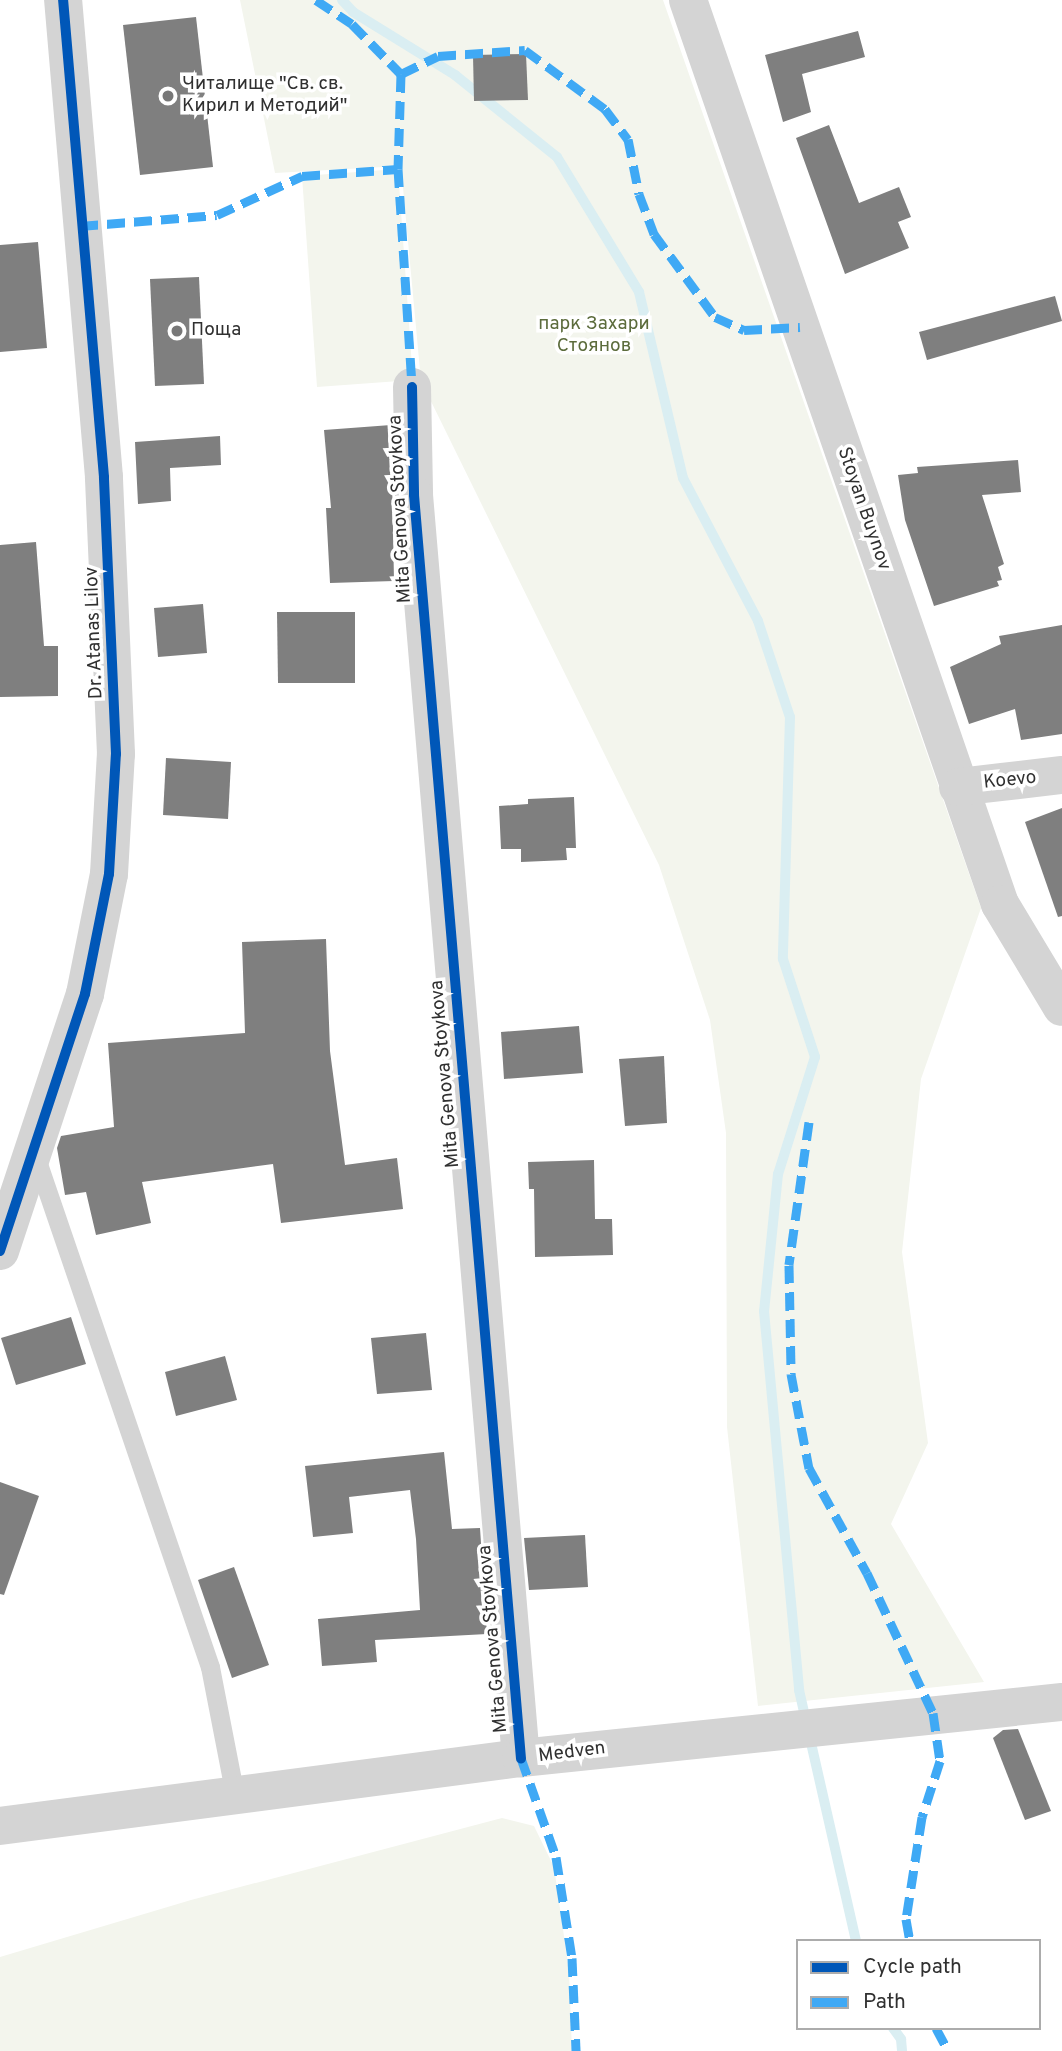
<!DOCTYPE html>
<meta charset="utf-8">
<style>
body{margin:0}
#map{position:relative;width:1062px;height:2051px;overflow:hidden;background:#fff;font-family:Overpass,sans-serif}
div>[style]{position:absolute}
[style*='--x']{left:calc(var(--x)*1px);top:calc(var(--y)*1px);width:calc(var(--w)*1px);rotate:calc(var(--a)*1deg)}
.green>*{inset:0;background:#f3f5ed}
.stream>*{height:10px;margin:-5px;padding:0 5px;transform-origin:5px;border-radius:5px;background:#daeef2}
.building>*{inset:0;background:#7f7f7f}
.service>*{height:19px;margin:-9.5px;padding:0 9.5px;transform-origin:9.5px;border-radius:9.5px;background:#d4d4d4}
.minor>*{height:38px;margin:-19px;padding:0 19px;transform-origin:19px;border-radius:19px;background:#d4d4d4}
.quiet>*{height:9px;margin-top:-4.5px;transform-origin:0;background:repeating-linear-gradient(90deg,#3fa9f5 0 18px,transparent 0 27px)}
.cycleway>*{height:10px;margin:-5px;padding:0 5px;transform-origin:5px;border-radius:5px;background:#0057b8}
.dots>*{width:19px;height:19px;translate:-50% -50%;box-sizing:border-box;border:4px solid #fff;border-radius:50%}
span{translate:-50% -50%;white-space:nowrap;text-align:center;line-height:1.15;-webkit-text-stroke:7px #fff;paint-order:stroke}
.poi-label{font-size:19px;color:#303030}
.left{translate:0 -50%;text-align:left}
.park-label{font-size:19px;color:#5c6c3c}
.street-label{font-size:19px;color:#303030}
.legend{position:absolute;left:796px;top:1939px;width:245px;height:91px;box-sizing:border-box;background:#fff;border:2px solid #acacac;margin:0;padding:9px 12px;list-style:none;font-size:21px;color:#303030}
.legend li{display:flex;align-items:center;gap:14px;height:35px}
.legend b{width:35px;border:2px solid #acacac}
</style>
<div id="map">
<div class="green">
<div style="clip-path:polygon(240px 0,663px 0,981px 908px,921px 1079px,902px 1252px,928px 1443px,891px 1524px,984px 1682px,758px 1706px,727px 1427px,726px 1133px,710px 1020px,659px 865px,421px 381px,401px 166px,275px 173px)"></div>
<div style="clip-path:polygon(398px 169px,413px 380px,317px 387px,302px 176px)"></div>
<div style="clip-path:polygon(502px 1818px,534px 1826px,554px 1867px,569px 1971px,572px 2051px,0 2051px,0 1957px,191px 1900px)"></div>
</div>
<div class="stream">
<div style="--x:342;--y:0;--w:16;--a:47"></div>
<div style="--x:353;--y:12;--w:120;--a:31.7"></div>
<div style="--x:455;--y:75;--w:131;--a:38.8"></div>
<div style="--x:557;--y:157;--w:158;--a:58.7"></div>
<div style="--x:639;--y:292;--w:191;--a:76.7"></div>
<div style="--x:683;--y:478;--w:161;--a:62.3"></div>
<div style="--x:758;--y:621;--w:101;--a:71.6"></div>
<div style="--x:790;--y:717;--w:242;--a:91.7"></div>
<div style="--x:783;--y:959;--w:103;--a:71.9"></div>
<div style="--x:815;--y:1057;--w:123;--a:107.5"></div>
<div style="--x:778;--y:1174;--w:138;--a:95.8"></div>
<div style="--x:764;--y:1311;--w:381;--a:84.7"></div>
<div style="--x:799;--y:1690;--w:257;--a:77.2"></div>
<div style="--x:893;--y:2028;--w:14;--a:54"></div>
<div style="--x:901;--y:2039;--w:12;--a:85"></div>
</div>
<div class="building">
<div style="clip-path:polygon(196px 17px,213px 167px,140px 175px,123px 25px)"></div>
<div style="clip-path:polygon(858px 31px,865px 57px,802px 74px,811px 112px,783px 122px,765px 55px)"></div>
<div style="clip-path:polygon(526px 54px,528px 100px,474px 101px,473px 55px)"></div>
<div style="clip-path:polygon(829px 125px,859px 203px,899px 187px,911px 217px,898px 222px,909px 248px,845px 274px,796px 138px)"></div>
<div style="clip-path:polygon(38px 242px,47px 348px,0 352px,0 245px)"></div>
<div style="clip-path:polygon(199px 277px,204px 384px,155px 386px,150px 279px)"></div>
<div style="clip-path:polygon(1055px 296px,1062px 321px,927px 360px,919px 332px)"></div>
<div style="clip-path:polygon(391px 425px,394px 581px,330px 583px,326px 508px,331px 508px,324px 430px)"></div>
<div style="clip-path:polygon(220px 436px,221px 465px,170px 468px,171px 501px,138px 504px,135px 442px)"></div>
<div style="clip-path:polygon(1018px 460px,1021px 492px,982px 495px,1004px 564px,998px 567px,1002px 580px,997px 581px,999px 586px,934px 606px,905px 520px,898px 475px,918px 473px,917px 467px)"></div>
<div style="clip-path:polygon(36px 542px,44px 646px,58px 646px,58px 696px,0 697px,0 545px)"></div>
<div style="clip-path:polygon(203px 604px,207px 653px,158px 657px,154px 608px)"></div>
<div style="clip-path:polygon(277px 612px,355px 612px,355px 683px,278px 683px)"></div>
<div style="clip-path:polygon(1062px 625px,1062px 734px,1021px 740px,1015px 709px,969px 724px,950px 667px,1001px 644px,999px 636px)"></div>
<div style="clip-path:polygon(166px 758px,231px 762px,228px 819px,163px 815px)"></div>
<div style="clip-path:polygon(574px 797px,576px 848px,566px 848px,567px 860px,521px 862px,521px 849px,501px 849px,499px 806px,528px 804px,528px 799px)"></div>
<div style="clip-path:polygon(1062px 808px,1062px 916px,1058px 917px,1025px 822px)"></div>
<div style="clip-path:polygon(326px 939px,330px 1051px,345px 1165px,397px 1158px,403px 1209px,281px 1223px,273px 1164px,142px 1182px,151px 1223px,96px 1235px,86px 1192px,65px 1195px,57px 1148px,61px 1136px,114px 1127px,108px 1043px,245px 1033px,242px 942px)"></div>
<div style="clip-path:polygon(579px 1026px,583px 1073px,504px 1079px,501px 1032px)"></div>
<div style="clip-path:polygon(664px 1056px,667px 1123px,625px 1126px,619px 1059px)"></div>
<div style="clip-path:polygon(594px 1160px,595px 1219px,612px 1219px,613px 1255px,535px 1257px,534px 1189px,529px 1189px,528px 1162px)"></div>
<div style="clip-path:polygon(71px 1317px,86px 1364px,16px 1385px,1px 1338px)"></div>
<div style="clip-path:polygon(426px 1333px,432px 1390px,377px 1394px,371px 1338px)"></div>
<div style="clip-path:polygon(225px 1356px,237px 1400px,176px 1416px,165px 1372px)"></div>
<div style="clip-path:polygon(444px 1452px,452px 1529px,480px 1528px,487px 1634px,375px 1640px,377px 1662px,322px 1666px,318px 1619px,420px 1610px,416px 1539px,410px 1490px,349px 1497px,353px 1533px,313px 1537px,305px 1466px)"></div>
<div style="clip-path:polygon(0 1482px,39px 1496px,4px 1595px,0 1594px)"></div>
<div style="clip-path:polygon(585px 1535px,588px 1587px,529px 1590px,524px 1538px)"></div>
<div style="clip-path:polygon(234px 1567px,269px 1665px,232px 1678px,198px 1580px)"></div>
<div style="clip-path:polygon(1018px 1729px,1051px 1811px,1025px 1820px,993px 1738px,1003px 1730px)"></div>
</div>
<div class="service">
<div style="--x:35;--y:1155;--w:541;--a:71.13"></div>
<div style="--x:210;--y:1667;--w:131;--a:79"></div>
</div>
<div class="minor">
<div style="--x:688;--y:0;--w:956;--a:70.96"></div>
<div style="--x:1000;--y:904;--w:120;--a:59"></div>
<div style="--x:412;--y:387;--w:108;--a:88.9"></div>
<div style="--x:414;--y:495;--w:1268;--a:85.16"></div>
<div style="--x:958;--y:787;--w:105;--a:-6.6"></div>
<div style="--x:0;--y:1251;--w:271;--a:-71.7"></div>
<div style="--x:85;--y:994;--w:122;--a:-78.7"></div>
<div style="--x:109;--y:874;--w:120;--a:-86.7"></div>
<div style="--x:116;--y:754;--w:277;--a:-92.5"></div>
<div style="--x:104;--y:477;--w:479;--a:-94.9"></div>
<div style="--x:0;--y:1826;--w:525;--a:-7.44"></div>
<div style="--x:521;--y:1758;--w:544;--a:-5.91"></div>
</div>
<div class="quiet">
<div style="--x:316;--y:0;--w:43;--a:33.7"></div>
<div style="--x:352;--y:24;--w:70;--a:45.6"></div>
<div style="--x:401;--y:74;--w:95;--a:91.8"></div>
<div style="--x:401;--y:74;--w:41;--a:-25.9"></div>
<div style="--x:438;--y:56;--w:87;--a:-3.9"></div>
<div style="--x:525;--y:50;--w:99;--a:36.4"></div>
<div style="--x:605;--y:109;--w:38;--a:53"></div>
<div style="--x:628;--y:139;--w:56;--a:78.7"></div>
<div style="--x:639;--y:194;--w:43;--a:69.4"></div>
<div style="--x:654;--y:234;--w:103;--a:53.7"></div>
<div style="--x:715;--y:317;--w:32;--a:24"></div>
<div style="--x:744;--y:330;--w:56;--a:-3.1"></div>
<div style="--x:80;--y:226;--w:137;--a:-4.6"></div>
<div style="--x:217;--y:215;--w:94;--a:-24.6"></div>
<div style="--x:302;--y:176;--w:96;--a:-4.2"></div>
<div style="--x:398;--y:169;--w:218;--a:86.3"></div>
<div style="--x:809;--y:1122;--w:144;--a:98"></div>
<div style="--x:789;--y:1265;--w:109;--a:88.9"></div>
<div style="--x:791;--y:1374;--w:96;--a:79.2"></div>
<div style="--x:809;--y:1468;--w:120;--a:61.1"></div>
<div style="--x:867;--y:1573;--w:155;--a:64.8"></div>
<div style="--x:933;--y:1713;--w:49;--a:81.7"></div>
<div style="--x:940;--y:1761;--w:59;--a:107.8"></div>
<div style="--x:922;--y:1817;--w:103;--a:98.9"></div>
<div style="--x:906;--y:1919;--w:22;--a:80"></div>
<div style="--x:521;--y:1758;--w:105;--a:70.5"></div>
<div style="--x:556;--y:1857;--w:102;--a:81"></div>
<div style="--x:572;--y:1958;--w:93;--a:87.5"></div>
<div style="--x:936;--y:2028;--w:26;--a:62"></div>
</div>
<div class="cycleway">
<div style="--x:412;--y:387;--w:108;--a:88.9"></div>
<div style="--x:414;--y:495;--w:1268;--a:85.16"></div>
<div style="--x:0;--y:1251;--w:271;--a:-71.7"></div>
<div style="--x:85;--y:994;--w:122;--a:-78.7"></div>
<div style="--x:109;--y:874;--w:120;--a:-86.7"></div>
<div style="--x:116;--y:754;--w:277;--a:-92.5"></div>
<div style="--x:104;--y:477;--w:479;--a:-94.9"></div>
</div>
<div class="dots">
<div style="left:168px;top:96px;background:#787878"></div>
<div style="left:177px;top:331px;background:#787878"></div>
</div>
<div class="poi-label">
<span class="left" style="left:182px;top:96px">Читалище "Св. св.<br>Кирил и Методий"</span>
<span class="left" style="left:191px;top:331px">Поща</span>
</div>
<div class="park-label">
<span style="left:594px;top:336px">парк Захари<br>Стоянов</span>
</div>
<div class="street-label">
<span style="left:401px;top:509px;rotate:-93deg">Mita Genova Stoykova</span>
<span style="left:863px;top:509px;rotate:71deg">Stoyan Buynov</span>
<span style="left:95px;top:633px;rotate:-92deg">Dr. Atanas Lilov</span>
<span style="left:1010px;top:781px;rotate:-6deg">Koevo</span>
<span style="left:446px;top:1074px;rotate:-95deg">Mita Genova Stoykova</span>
<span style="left:494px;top:1639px;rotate:-95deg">Mita Genova Stoykova</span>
<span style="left:572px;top:1753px;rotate:-7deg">Medven</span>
</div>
<ul class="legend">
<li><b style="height:9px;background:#0057b8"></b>Cycle path</li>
<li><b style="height:9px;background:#3fa9f5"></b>Path</li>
</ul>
</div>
